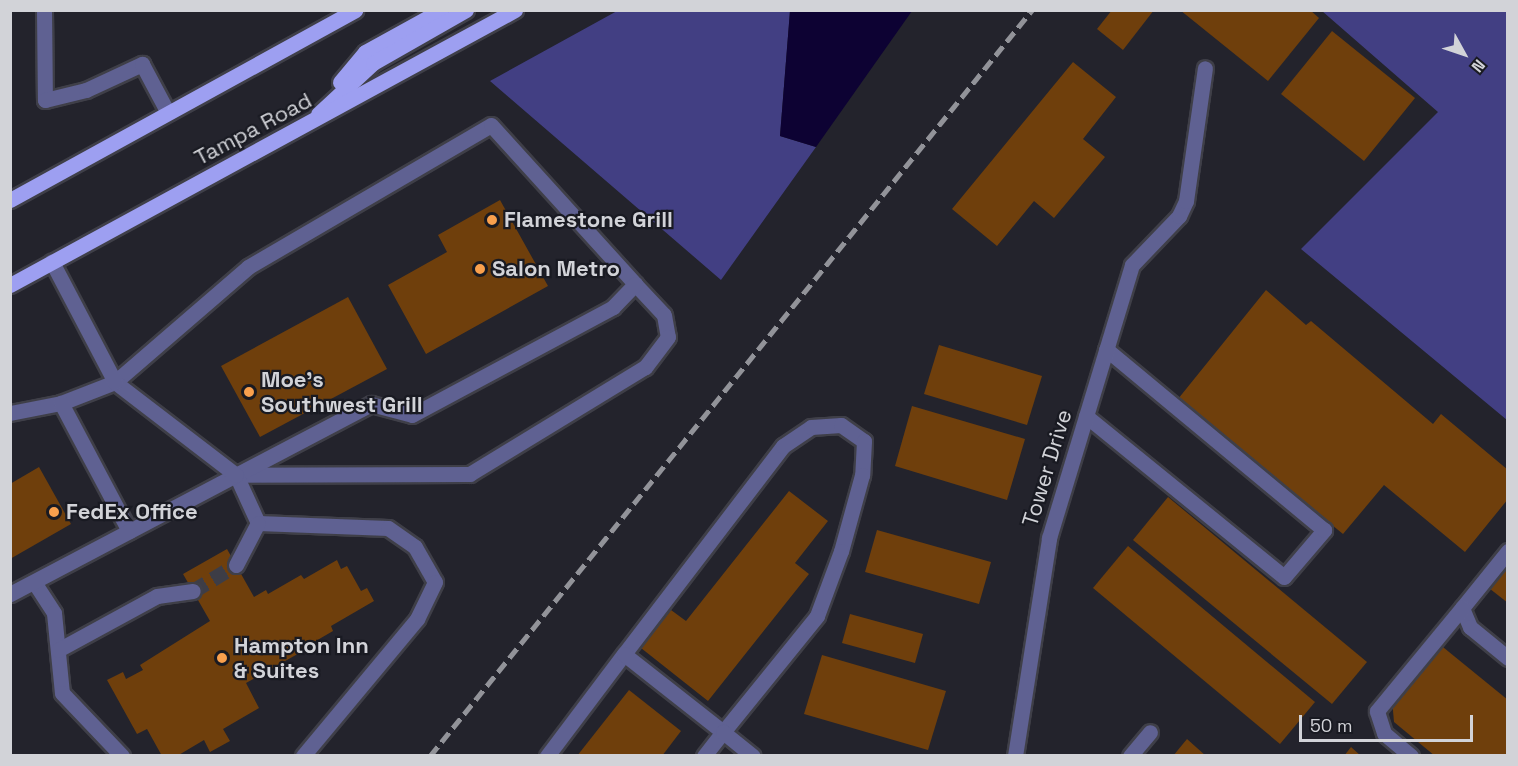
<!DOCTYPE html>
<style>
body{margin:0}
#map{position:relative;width:1518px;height:766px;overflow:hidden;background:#23232c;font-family:"Space Grotesk",sans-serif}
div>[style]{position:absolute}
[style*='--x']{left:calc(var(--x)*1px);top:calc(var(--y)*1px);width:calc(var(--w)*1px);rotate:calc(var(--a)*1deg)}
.green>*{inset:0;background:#423f83}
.water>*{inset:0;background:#0d0233}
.building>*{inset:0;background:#6f3f0c}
.minor-tunnel>*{height:15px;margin-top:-7.5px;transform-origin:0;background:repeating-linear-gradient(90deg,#3d3d46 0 15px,transparent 0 23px)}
.roads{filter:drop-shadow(2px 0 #3f3f48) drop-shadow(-2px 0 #3f3f48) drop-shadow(0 2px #3f3f48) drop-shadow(0 -2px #3f3f48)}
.minor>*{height:15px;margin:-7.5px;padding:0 7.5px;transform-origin:7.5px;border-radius:7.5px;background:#5f6192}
.major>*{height:15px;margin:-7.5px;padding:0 7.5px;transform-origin:7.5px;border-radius:7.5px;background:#9d9ff1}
.rail>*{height:4.5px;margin-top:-2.25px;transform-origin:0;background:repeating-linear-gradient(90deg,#929399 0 12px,transparent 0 18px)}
.dots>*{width:16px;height:16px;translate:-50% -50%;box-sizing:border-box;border:3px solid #191a22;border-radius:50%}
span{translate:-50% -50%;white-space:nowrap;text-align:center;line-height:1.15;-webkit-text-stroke:4.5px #191a22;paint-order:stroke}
.street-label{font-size:22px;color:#d2d3d8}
.poi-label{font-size:22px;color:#d2d3d8;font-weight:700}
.left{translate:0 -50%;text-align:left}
.frame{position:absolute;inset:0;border:12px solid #d2d3d8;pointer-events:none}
.north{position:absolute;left:1434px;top:24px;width:60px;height:60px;-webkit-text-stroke:4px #191a22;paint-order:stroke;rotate:130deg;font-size:16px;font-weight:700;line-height:24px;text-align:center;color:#d2d3d8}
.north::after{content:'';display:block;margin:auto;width:21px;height:27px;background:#d2d3d8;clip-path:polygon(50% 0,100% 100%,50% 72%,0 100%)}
.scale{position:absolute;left:1299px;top:715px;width:174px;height:27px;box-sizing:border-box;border:3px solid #d2d3d8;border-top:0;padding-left:8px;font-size:18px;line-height:21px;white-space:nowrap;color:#d2d3d8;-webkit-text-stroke:4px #191a22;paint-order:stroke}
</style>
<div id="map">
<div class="green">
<div style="clip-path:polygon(617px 11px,790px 11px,780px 136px,816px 147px,721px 280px,490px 81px)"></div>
<div style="clip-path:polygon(1322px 11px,1507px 11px,1507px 420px,1301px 249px,1438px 112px)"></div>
</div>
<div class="water">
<div style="clip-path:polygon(790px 11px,912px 11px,816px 147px,780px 136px)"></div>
</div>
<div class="building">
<div style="clip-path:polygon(1112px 10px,1154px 10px,1123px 50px,1097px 29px)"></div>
<div style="clip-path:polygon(1180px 10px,1310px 10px,1319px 18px,1268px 81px)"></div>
<div style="clip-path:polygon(1332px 31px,1415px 98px,1364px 161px,1281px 94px)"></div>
<div style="clip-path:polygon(1073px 62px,1116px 97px,1083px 139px,1105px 157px,1054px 218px,1034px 201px,997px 246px,952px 209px)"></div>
<div style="clip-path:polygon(500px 200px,548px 286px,426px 354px,388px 285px,447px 252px,438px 235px)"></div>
<div style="clip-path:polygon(1266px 290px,1306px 325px,1311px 321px,1433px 424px,1441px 414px,1508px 470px,1508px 499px,1465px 552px,1384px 485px,1343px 534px,1178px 399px)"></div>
<div style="clip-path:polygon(348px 297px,387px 369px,260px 437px,221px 366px)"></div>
<div style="clip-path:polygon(939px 345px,1042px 376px,1027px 425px,924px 394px)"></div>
<div style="clip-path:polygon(912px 406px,1025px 439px,1007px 500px,895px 466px)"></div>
<div style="clip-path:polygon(39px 467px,71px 524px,10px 559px,10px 484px)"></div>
<div style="clip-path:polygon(789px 491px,828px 521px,795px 563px,809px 574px,708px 701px,641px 648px,671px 610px,686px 621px)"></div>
<div style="clip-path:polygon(1168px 497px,1367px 662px,1332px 704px,1133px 540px)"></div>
<div style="clip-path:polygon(877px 530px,991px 562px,979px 604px,865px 572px)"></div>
<div style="clip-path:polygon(1128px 546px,1315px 702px,1280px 744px,1093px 588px)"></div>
<div style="clip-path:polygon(227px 549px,254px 597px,266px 590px,268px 594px,301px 575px,304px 579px,337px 560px,341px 569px,347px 566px,361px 591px,367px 588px,374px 601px,331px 626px,333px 631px,302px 649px,303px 651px,246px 683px,259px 708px,223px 729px,230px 741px,210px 752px,204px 740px,177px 756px,162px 756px,147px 729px,137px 734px,107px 680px,123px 672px,126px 679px,143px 670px,140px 665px,210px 621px,183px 574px)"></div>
<div style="clip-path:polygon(1508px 557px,1508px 603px,1485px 585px)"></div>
<div style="clip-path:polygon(850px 614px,923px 634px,915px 663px,842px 643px)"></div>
<div style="clip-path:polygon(1438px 643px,1508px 700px,1508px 756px,1435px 756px,1394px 722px,1392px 699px)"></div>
<div style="clip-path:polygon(822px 655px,946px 691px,928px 750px,804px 714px)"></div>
<div style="clip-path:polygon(629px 690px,681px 731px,662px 756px,577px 756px)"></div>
<div style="clip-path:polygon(1187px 739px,1206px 756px,1173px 756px)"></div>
<div style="clip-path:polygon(1351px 747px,1361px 756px,1344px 756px)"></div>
</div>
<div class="minor-tunnel">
<div style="--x:193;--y:591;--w:50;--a:-31.2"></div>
</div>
<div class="roads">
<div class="minor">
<div style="--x:44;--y:10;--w:90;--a:89.4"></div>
<div style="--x:45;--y:100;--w:42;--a:-13.7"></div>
<div style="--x:86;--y:90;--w:62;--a:-24.9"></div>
<div style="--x:142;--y:64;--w:55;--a:62"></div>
<div style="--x:61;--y:403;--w:58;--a:-21.3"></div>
<div style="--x:115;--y:382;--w:176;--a:-40.8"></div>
<div style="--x:248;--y:267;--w:281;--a:-30.3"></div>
<div style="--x:491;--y:125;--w:215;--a:47.8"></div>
<div style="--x:635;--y:284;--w:42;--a:46.9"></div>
<div style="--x:664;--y:315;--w:22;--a:80"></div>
<div style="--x:668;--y:337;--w:38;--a:127"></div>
<div style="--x:645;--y:367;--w:205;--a:148.6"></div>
<div style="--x:470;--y:474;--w:234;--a:179.8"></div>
<div style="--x:236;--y:475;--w:153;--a:-27.7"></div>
<div style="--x:371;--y:404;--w:42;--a:15"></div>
<div style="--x:412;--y:415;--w:228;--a:-28.2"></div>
<div style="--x:613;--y:307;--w:32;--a:-46"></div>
<div style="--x:10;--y:413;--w:52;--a:-11.1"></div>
<div style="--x:61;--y:403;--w:145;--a:62"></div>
<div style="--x:1086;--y:416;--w:255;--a:39.1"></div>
<div style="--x:1284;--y:577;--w:62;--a:-49.6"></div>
<div style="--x:1324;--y:530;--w:283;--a:-140.3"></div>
<div style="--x:236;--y:475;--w:53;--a:65.4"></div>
<div style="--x:258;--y:523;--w:130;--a:2.2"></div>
<div style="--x:388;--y:528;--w:33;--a:35"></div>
<div style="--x:415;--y:547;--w:40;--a:60.3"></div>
<div style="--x:435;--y:582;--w:41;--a:115.9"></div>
<div style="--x:417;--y:619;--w:178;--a:129.8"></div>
<div style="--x:1508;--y:551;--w:73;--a:128.9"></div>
<div style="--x:1462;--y:608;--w:21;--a:67"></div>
<div style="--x:1470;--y:627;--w:49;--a:39.2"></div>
<div style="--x:236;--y:565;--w:47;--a:-62.4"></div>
<div style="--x:34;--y:582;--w:37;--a:57"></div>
<div style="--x:54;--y:613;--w:80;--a:84.3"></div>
<div style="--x:62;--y:693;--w:87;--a:46.4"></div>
<div style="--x:10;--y:594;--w:255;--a:-27.8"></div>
<div style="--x:236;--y:475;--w:153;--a:-142.5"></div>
<div style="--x:115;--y:382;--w:136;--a:-117.7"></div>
<div style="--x:58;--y:650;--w:113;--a:-28.6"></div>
<div style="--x:157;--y:596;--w:36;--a:-8"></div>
<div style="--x:547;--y:756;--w:128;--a:-53"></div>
<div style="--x:624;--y:654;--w:262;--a:-52.6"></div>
<div style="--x:783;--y:446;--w:34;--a:-34"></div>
<div style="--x:811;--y:427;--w:30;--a:-4"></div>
<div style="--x:841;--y:425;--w:28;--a:35"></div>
<div style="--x:864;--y:441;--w:34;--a:93"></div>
<div style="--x:862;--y:475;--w:79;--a:105.4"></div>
<div style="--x:841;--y:551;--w:69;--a:110.3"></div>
<div style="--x:817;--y:616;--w:149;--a:129"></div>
<div style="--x:723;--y:732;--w:126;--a:-141.8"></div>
<div style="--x:704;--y:756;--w:31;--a:-52"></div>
<div style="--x:723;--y:732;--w:38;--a:39"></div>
<div style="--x:1015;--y:756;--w:221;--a:-81.1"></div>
<div style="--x:1049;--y:538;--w:285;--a:-73.1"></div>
<div style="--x:1132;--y:265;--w:68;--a:-46.2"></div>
<div style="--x:1179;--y:216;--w:17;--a:-65"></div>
<div style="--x:1186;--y:201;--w:134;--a:-81.9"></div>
<div style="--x:1130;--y:756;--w:31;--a:-50"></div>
<div style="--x:1411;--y:756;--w:35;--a:-140"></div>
<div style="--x:1384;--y:733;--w:23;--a:-108"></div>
<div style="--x:1377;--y:711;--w:134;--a:-50.5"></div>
</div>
<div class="major">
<div style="--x:340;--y:82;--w:39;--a:-50"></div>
<div style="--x:365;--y:52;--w:87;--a:-28.9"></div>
<div style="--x:318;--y:114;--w:75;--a:-42.8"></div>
<div style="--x:373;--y:63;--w:107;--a:-29.7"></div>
<div style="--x:10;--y:200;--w:394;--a:-28.8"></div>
<div style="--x:10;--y:285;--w:575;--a:-28.57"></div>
</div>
</div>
<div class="rail">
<div style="--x:430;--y:756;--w:959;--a:-51.1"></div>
</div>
<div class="dots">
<div style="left:492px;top:220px;background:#f9a04d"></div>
<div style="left:480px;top:269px;background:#f9a04d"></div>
<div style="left:249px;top:392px;background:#f9a04d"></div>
<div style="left:54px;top:512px;background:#f9a04d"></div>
<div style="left:222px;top:658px;background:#f9a04d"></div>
</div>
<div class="street-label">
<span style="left:253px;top:129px;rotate:-28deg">Tampa Road</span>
<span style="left:1047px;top:468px;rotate:-73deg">Tower Drive</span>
</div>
<div class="poi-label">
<span class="left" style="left:504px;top:220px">Flamestone Grill</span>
<span class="left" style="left:492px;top:269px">Salon Metro</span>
<span class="left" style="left:261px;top:392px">Moe's<br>Southwest Grill</span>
<span class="left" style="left:66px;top:512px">FedEx Office</span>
<span class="left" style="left:234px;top:658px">Hampton Inn<br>&amp; Suites</span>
</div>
<div class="frame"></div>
<div class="north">N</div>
<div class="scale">50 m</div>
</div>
